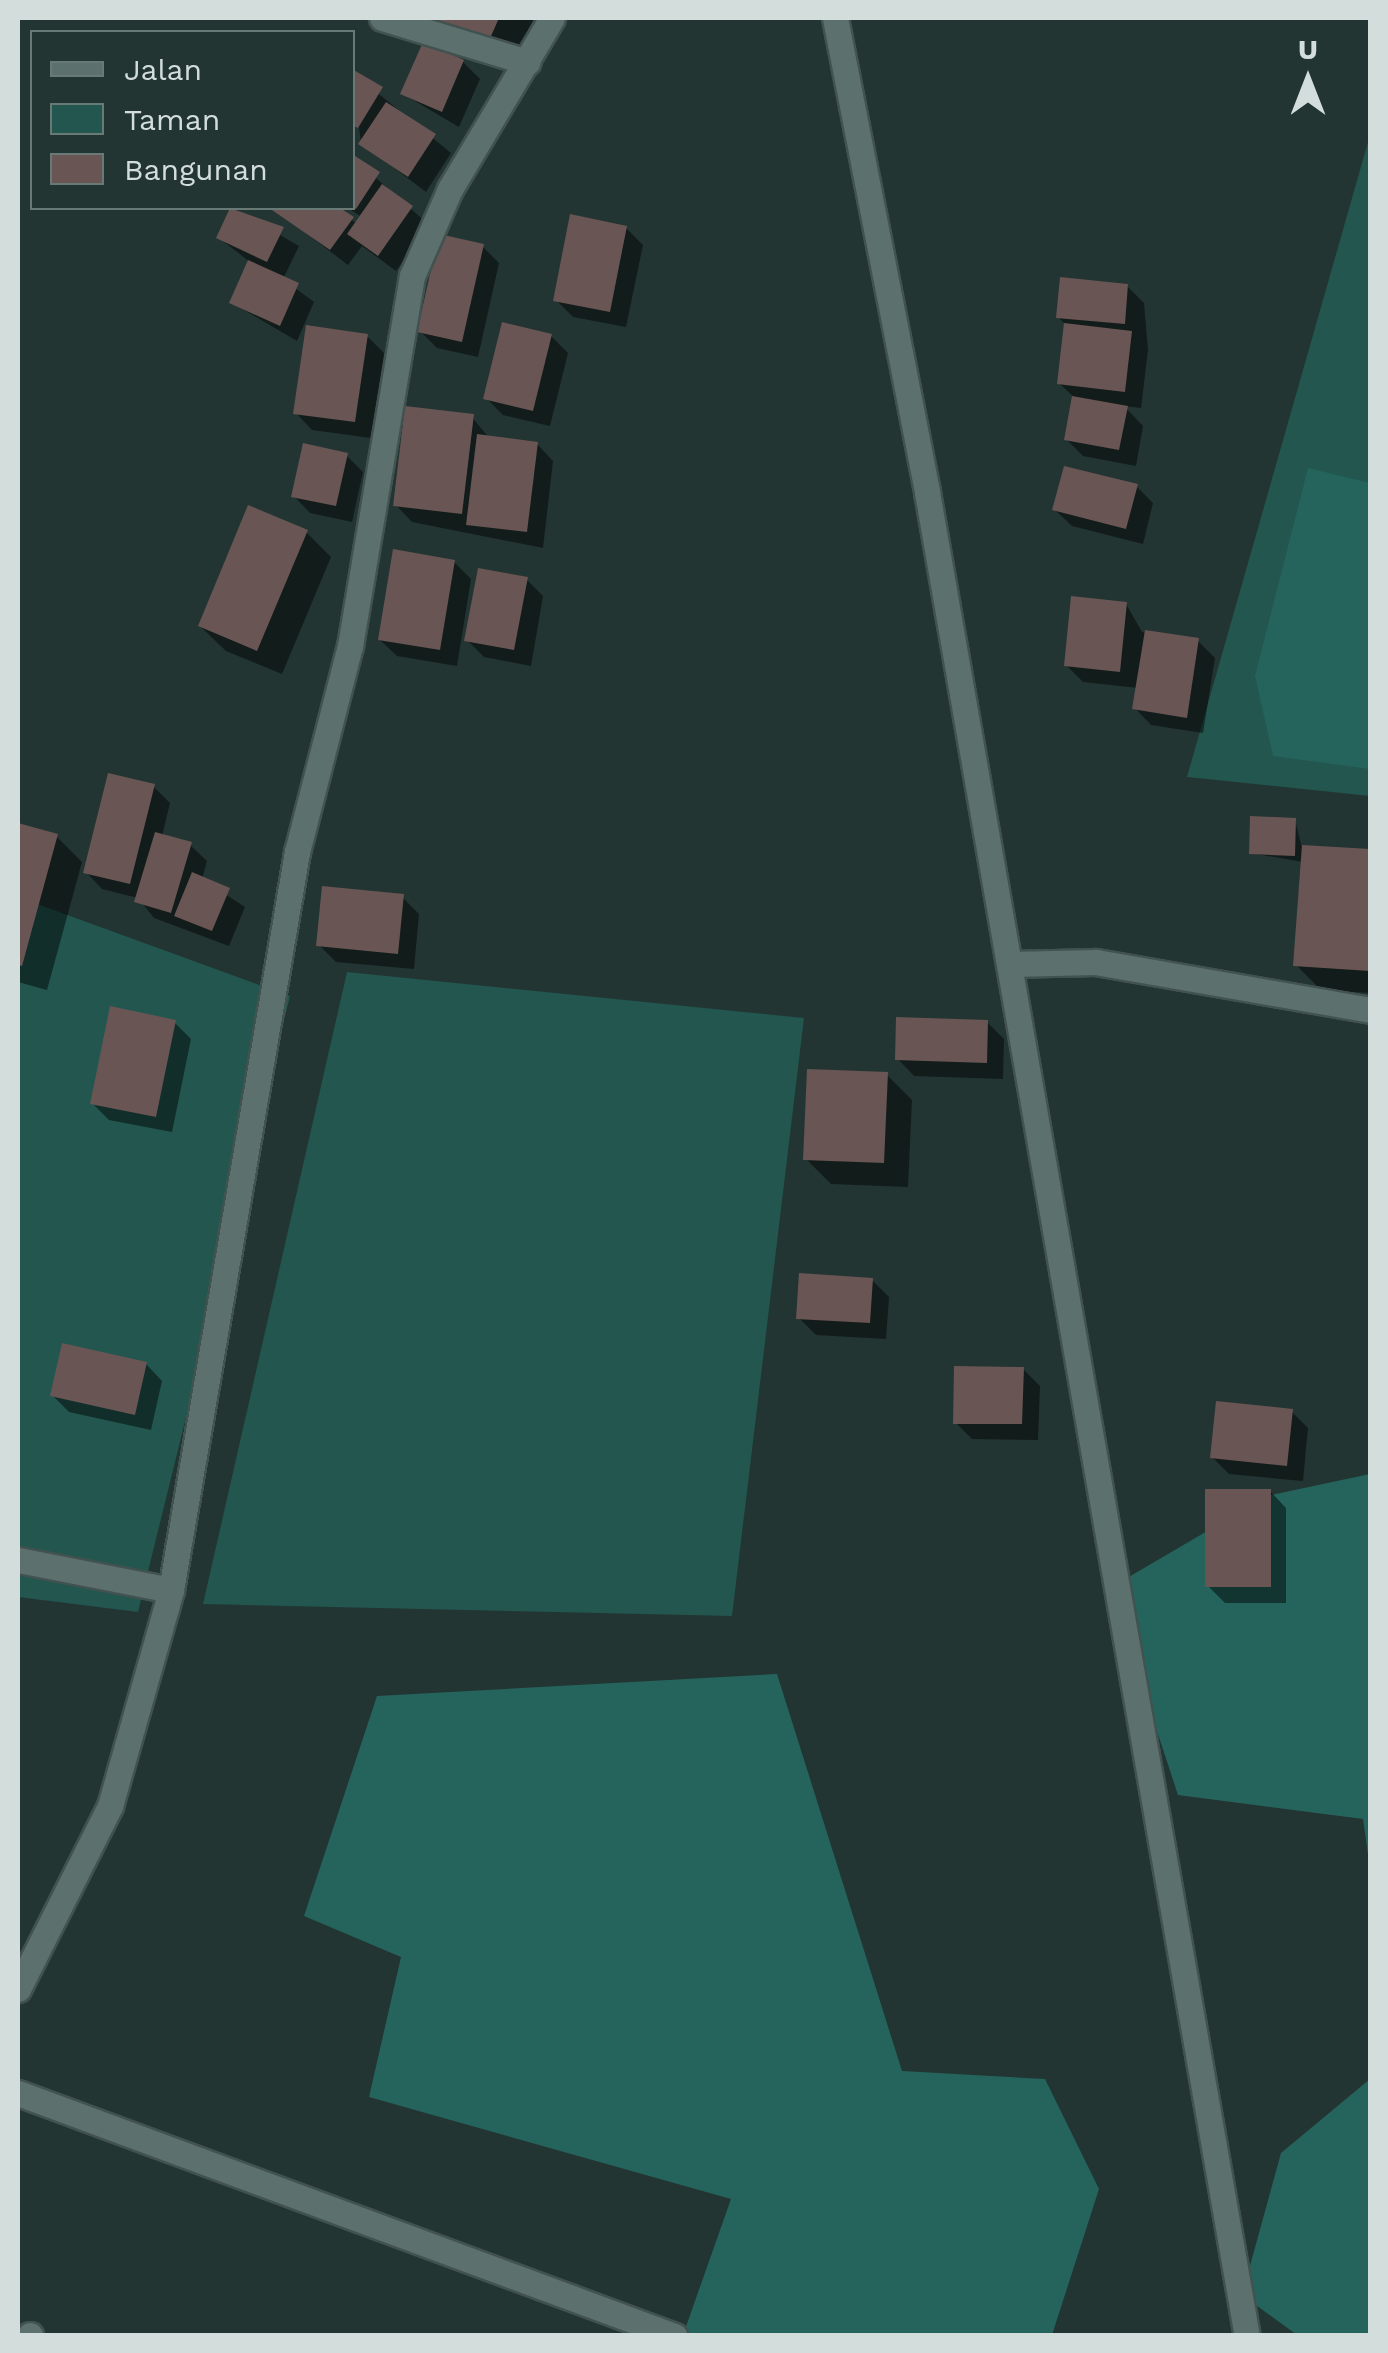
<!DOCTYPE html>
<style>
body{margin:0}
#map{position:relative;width:1388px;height:2353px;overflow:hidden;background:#223532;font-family:"Work Sans",sans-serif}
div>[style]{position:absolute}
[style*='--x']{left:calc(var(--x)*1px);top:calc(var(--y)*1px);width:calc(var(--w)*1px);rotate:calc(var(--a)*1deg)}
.green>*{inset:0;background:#22564f}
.forest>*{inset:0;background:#25645c}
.shadow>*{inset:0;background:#0007}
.building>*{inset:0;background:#685554}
.roads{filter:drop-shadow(2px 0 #425250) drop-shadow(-2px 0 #425250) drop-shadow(0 2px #425250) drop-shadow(0 -2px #425250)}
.minor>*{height:25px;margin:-12.5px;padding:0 12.5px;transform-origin:12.5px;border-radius:12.5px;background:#5c706d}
span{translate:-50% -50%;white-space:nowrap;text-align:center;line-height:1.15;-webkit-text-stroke:10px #223532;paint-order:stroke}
.frame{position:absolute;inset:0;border:20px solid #d3dedc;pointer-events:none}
.legend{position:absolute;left:30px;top:30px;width:325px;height:180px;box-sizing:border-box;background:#223532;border:2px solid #697976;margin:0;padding:12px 18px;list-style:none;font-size:30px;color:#d3dedc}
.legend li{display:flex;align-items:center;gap:20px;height:50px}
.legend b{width:50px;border:2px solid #697976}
.north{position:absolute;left:1258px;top:30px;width:100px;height:100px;-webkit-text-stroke:8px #223532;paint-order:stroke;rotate:0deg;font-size:28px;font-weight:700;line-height:40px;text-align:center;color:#d3dedc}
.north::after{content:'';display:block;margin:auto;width:35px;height:45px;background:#d3dedc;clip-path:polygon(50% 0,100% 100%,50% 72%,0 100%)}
</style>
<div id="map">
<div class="green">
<div style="clip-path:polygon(1370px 135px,1370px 796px,1187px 777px)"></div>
<div style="clip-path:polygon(18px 897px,290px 996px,138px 1612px,18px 1597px)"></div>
<div style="clip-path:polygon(347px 972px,804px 1018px,732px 1616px,203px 1604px)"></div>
</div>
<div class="forest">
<div style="clip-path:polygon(1308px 468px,1370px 483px,1370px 769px,1273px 756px,1255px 676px)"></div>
<div style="clip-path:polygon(1370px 1474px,1370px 1869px,1363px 1819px,1178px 1795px,1110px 1588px,1267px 1496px)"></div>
<div style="clip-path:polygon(777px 1674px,902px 2071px,1045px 2079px,1099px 2189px,1052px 2335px,683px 2335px,731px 2199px,369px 2097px,401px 1957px,304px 1916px,377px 1696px)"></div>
<div style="clip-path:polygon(1370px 2079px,1370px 2335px,1297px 2335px,1242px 2295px,1281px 2153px)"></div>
</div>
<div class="shadow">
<div style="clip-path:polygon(429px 18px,534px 18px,513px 66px,452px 41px)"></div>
<div style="clip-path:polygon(463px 62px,480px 79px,459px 127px,403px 94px)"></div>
<div style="clip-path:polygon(352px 72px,451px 153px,426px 192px,361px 143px)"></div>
<div style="clip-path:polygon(352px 157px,428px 224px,396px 271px,362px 246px,348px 265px,273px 208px,336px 208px,357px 224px,362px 217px,348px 208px)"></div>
<div style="clip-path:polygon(233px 208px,299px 246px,283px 279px,314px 302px,297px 341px,232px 303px,250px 262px,219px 238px)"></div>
<div style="clip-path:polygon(626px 228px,643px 245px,626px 327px,573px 317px,556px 300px)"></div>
<div style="clip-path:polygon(482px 246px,499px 263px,478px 357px,437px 348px,420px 331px)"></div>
<div style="clip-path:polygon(1127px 286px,1144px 303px,1148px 350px,1141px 408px,1124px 406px,1143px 426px,1136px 466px,1083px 456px,1067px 440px,1075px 398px,1060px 384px,1067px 326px,1058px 317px)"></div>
<div style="clip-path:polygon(367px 336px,384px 353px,371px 438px,312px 430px,296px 413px)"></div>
<div style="clip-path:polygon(551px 336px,568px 353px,550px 426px,503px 415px,486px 398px)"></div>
<div style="clip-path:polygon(472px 417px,489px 438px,537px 444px,553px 461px,543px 548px,412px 522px,396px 505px)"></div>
<div style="clip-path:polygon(346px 455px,363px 472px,352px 522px,310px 513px,294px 496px)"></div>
<div style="clip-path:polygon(1137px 487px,1153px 503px,1143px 544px,1072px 526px,1055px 510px)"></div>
<div style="clip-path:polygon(306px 532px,331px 557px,282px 674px,226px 651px,200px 626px)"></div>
<div style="clip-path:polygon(454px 562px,471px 579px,457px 666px,397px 656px,380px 640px)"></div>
<div style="clip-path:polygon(526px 579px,543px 596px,531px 666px,484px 657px,467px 640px)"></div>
<div style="clip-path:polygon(1126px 604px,1142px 632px,1198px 641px,1215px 658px,1203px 733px,1151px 725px,1135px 708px,1138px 688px,1083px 682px,1066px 665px)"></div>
<div style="clip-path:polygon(154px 787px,170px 803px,162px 836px,190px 845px,207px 861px,202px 879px,245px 907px,229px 946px,154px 918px,138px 898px,102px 889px,86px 872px)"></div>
<div style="clip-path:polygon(1295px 820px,1302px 848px,1370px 852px,1370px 993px,1321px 990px,1296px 965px,1303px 862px,1251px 853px)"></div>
<div style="clip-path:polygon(18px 825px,57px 837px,82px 862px,47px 990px,18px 982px)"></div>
<div style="clip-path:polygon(402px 897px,419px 914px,414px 969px,336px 962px,319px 945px)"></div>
<div style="clip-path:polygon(174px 1022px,191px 1039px,172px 1132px,109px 1120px,92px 1103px)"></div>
<div style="clip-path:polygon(987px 1022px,1004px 1039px,1003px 1079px,914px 1076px,898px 1059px)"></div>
<div style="clip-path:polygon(887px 1075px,912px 1100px,908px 1187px,831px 1184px,806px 1159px)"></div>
<div style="clip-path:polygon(872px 1280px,889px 1297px,886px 1339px,816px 1335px,799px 1318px)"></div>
<div style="clip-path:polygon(146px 1364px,162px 1381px,151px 1430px,69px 1412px,52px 1395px)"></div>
<div style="clip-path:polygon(1023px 1369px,1040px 1386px,1038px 1440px,972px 1439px,956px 1423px)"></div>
<div style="clip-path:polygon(1291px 1411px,1308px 1428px,1303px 1481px,1229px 1474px,1212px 1457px)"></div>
<div style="clip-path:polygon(1270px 1491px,1286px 1508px,1286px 1603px,1225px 1603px,1208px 1586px)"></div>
</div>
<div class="building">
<div style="clip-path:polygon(427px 18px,499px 18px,488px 43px)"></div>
<div style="clip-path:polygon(423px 42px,464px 60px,442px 112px,400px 94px)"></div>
<div style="clip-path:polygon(352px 69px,383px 87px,358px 128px,352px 125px)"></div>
<div style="clip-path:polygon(386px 102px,436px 134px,408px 177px,358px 144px)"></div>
<div style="clip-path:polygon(352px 154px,380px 172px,356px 209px,352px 207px)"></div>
<div style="clip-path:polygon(382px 184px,413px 206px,378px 256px,347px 234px)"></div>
<div style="clip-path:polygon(230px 208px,284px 227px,267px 262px,216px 238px)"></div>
<div style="clip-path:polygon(269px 208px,340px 208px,354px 217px,330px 250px)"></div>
<div style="clip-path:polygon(570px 214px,627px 226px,610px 312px,553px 301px)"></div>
<div style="clip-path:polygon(439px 234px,484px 244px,462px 342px,417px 332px)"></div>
<div style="clip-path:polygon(248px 260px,299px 283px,280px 326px,229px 303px)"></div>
<div style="clip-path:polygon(1060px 277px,1128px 284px,1125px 324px,1056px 318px)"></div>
<div style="clip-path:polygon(502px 322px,552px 334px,533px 411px,483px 399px)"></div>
<div style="clip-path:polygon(1064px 323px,1132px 331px,1125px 392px,1057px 384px)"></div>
<div style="clip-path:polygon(306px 325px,368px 334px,355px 422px,293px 414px)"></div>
<div style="clip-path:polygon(1072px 396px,1128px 406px,1119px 450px,1064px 440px)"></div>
<div style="clip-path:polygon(405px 406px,474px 414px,462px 514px,393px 506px)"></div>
<div style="clip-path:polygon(477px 434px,538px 442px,527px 532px,466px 525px)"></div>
<div style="clip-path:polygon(303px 443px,348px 453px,336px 506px,291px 497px)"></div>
<div style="clip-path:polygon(1064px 466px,1138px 484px,1126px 529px,1052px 510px)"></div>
<div style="clip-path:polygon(248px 505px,308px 530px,257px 651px,198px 626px)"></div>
<div style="clip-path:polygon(393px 549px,455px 560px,440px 650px,378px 640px)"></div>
<div style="clip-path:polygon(478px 568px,528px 577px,514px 650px,464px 641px)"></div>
<div style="clip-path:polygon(1071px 596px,1127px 602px,1120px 672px,1064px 666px)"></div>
<div style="clip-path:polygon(1145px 630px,1199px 638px,1187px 718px,1132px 709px)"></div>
<div style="clip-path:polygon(108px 773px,155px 784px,130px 884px,83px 873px)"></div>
<div style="clip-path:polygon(1250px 816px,1296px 818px,1295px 856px,1249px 854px)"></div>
<div style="clip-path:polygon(18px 823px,58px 834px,22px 966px,18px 965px)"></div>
<div style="clip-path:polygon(155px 832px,192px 842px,171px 913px,134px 902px)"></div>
<div style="clip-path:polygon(1302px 845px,1370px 849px,1370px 971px,1293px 966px)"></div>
<div style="clip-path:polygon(192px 872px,230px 888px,212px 931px,174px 916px)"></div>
<div style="clip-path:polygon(322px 886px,404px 894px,398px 954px,316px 946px)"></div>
<div style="clip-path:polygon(110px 1006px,176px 1020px,156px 1117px,90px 1104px)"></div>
<div style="clip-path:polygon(896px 1017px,988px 1020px,987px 1063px,895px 1060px)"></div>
<div style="clip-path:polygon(807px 1069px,888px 1072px,884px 1163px,803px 1160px)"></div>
<div style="clip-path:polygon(799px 1273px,873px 1278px,870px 1323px,796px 1319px)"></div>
<div style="clip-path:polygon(62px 1343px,147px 1362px,135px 1415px,50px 1396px)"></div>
<div style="clip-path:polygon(954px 1366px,1024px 1367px,1022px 1424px,953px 1424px)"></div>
<div style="clip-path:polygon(1216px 1401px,1293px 1409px,1287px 1466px,1210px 1458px)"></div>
<div style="clip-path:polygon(1205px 1489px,1271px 1489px,1271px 1587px,1205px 1587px)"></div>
</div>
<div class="roads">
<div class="minor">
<div style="--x:382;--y:18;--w:152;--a:16.9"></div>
<div style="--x:835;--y:18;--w:483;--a:79"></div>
<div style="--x:927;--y:492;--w:1872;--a:80.16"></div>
<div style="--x:1010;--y:964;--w:86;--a:-1.3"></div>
<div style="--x:1096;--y:962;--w:278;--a:9.9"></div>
<div style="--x:18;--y:1560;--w:156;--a:11.1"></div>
<div style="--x:18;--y:1989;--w:205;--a:-63.3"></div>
<div style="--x:110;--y:1806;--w:224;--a:-74.2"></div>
<div style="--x:171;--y:1590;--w:749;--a:-80.31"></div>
<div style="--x:297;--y:852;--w:213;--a:-75.6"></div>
<div style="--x:350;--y:646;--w:375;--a:-80.5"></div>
<div style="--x:412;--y:276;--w:95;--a:-66.4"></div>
<div style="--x:450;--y:189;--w:199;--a:-59.2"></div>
<div style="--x:18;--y:2093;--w:700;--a:20.3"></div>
<div style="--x:30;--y:2336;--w:1;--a:-90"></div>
</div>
</div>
<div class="frame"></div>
<ul class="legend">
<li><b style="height:12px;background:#5c706d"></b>Jalan</li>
<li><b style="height:28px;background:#22564f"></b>Taman</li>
<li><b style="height:28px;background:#685554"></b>Bangunan</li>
</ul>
<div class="north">U</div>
</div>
